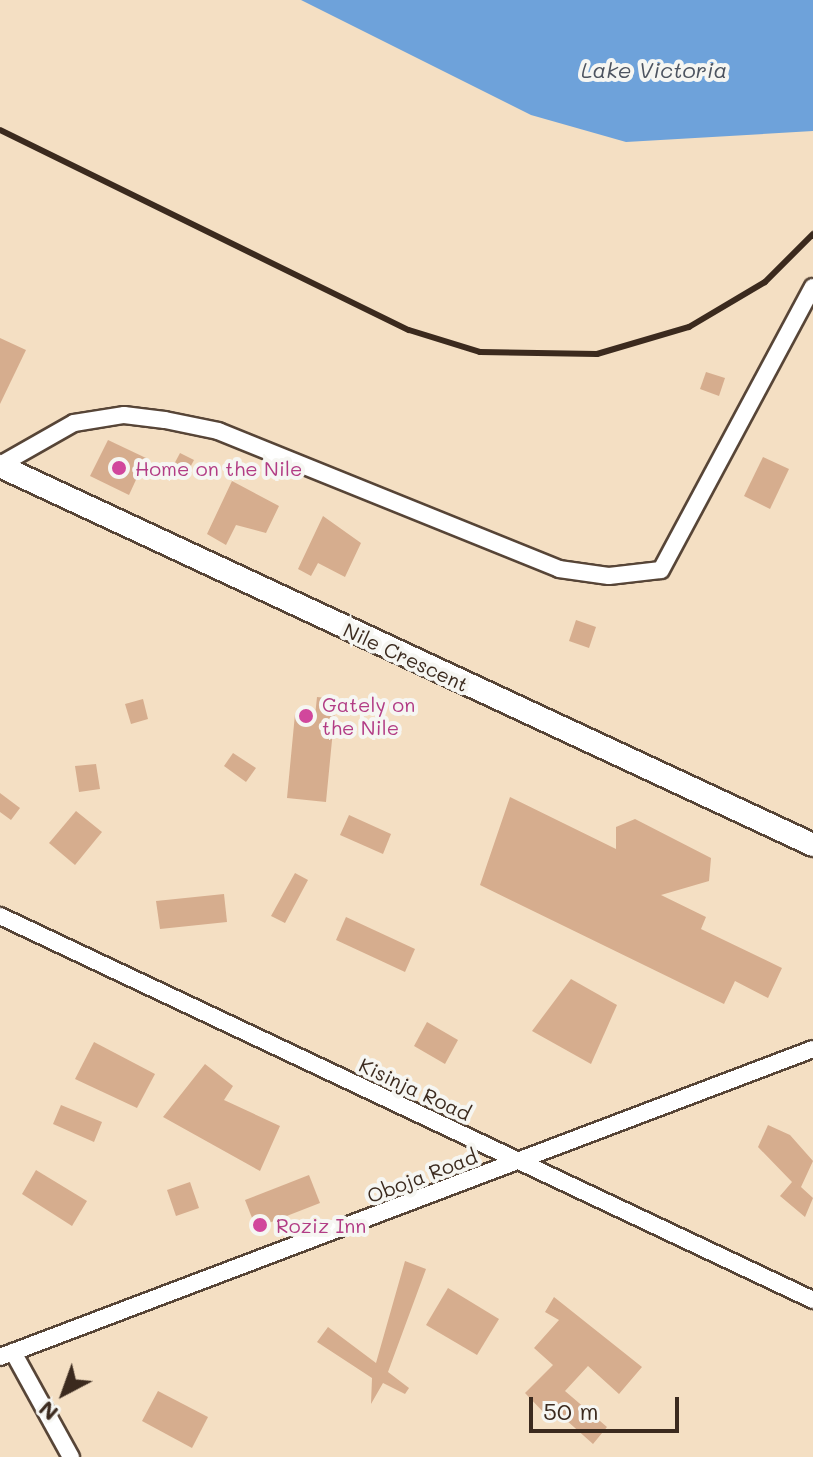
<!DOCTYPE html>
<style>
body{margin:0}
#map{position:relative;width:813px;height:1457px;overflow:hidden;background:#f4dfc3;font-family:Mali,sans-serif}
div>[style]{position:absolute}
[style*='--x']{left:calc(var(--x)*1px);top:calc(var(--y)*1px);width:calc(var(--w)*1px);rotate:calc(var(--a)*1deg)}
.water>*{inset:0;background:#6ea2da}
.building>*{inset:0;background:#d6ad8e}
.roads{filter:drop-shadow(2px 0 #574537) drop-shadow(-2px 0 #574537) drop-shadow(0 2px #574537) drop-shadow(0 -2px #574537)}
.minor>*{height:16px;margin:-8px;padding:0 8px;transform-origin:8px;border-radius:8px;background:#fff}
.tertiary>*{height:22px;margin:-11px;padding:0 11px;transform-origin:11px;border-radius:11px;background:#fff}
.rail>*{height:6px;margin:-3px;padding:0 3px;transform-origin:3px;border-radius:3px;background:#3b2a1e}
.dots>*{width:22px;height:22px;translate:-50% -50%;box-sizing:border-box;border:4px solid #f6f6f2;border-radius:50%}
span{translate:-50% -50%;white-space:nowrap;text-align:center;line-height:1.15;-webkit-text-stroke:8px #f6f6f2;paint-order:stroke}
.hotel-label{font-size:20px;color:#b23c85}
.left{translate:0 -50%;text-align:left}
.street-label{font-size:20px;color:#3b2a1e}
.water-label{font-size:22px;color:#4d5460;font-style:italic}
.north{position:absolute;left:24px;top:1353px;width:80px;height:80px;-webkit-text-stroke:6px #f6f6f2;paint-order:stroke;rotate:221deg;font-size:22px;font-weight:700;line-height:32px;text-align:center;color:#3b2a1e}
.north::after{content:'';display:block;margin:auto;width:28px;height:36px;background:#3b2a1e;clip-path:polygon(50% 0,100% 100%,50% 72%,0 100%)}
.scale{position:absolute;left:529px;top:1397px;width:150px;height:36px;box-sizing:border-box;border:4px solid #3b2a1e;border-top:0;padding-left:10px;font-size:24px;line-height:28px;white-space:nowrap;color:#3b2a1e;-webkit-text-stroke:6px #f6f6f2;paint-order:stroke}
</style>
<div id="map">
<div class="water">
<div style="clip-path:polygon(301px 0,813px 0,813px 131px,626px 142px,531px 115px)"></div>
</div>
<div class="building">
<div style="clip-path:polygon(0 338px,26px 350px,0 404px)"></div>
<div style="clip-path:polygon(706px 372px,725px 378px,719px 396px,700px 389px)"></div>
<div style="clip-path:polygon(108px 440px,146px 458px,129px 495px,90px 476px)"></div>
<div style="clip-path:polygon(180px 453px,194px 460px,185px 477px,171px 470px)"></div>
<div style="clip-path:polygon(763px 457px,789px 469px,770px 509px,744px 496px)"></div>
<div style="clip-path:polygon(232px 481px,279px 506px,266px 533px,236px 525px,226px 545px,207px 534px)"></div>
<div style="clip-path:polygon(323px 516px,361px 543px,345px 577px,318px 563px,311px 576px,298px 569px)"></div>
<div style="clip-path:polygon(576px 620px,596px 627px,589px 648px,569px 641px)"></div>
<div style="clip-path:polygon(317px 697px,336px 699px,326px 802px,287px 798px,295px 714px,315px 716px)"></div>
<div style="clip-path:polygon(143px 699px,148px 719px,131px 724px,125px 704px)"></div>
<div style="clip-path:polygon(233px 753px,256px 768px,246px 782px,224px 766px)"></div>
<div style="clip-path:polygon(96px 764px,100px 789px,79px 792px,75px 766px)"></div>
<div style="clip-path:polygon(0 793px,20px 808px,11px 820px,0 812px)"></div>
<div style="clip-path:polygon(510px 797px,616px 849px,616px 827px,635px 819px,711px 858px,709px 881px,661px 895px,706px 917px,701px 929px,782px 968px,768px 998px,735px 981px,724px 1004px,480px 885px)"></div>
<div style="clip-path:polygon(76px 811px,102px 832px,75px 865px,49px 843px)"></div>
<div style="clip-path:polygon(349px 815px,391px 834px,383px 854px,340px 835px)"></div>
<div style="clip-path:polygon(295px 873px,308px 880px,285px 923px,271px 916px)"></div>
<div style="clip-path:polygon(224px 894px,227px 922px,160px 929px,156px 901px)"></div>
<div style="clip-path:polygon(346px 917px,415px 949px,405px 972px,336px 940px)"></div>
<div style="clip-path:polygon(571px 979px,617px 1005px,591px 1064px,532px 1031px)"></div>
<div style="clip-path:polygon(427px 1022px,458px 1040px,445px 1064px,414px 1046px)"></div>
<div style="clip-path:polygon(94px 1042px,155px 1074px,137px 1108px,75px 1079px)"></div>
<div style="clip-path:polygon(205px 1064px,233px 1086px,224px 1100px,280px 1126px,260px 1171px,163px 1117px)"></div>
<div style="clip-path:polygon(61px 1105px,102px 1122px,94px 1142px,53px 1124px)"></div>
<div style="clip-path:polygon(768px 1125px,790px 1135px,813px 1161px,801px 1187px,813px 1198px,805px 1217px,780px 1196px,792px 1182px,758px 1147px)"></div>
<div style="clip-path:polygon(36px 1170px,87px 1201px,72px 1226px,22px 1194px)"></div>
<div style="clip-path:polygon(309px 1175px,320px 1203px,256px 1228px,245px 1200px)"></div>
<div style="clip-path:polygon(190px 1182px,199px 1208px,176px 1216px,167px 1190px)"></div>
<div style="clip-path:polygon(405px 1261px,426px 1269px,388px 1372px,409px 1388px,405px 1394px,383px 1383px,371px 1404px,372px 1378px,317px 1342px,328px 1327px,376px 1363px)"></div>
<div style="clip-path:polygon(448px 1288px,499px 1319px,477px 1355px,426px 1325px)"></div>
<div style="clip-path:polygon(554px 1297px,642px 1367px,619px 1394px,588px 1366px,565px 1391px,607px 1427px,593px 1444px,556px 1411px,549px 1418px,525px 1393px,553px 1365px,534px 1348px,559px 1320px,545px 1312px)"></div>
<div style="clip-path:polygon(158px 1391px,208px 1417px,192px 1448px,142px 1421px)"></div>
</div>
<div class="roads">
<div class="minor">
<div style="--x:0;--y:465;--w:85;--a:-29.6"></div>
<div style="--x:74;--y:423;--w:51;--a:-9.1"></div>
<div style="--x:124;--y:415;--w:41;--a:7"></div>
<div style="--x:165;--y:420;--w:54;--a:11.7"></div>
<div style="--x:218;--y:431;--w:368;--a:22"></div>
<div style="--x:559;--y:569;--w:50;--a:8"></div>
<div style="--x:609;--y:576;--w:52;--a:-6.6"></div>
<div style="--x:661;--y:570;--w:321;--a:-61.8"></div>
<div style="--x:0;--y:916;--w:899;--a:25.28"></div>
<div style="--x:13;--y:1352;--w:120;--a:61.1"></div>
<div style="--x:0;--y:1357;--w:869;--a:-20.75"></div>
</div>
<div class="tertiary">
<div style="--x:0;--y:466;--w:897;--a:24.99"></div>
</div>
</div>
<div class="rail">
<div style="--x:0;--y:130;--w:455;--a:26.1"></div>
<div style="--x:409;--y:330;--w:74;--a:17.2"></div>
<div style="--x:480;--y:352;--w:117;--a:1"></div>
<div style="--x:597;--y:354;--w:96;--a:-16.4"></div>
<div style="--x:689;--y:327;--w:88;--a:-30.6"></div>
<div style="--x:765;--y:282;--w:68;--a:-45"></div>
</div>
<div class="dots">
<div style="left:119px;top:468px;background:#d1479c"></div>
<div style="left:306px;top:716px;background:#d1479c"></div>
<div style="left:260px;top:1225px;background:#d1479c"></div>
</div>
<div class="hotel-label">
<span class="left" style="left:135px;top:468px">Home on the Nile</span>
<span class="left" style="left:322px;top:716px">Gately on<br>the Nile</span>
<span class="left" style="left:276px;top:1225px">Roziz Inn</span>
</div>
<div class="street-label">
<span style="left:406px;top:657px;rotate:25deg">Nile Crescent</span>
<span style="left:415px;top:1089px;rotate:25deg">Kisinja Road</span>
<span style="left:422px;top:1176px;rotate:-21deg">Oboja Road</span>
</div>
<div class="water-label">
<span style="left:654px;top:70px">Lake Victoria</span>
</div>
<div class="north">N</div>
<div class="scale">50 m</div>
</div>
